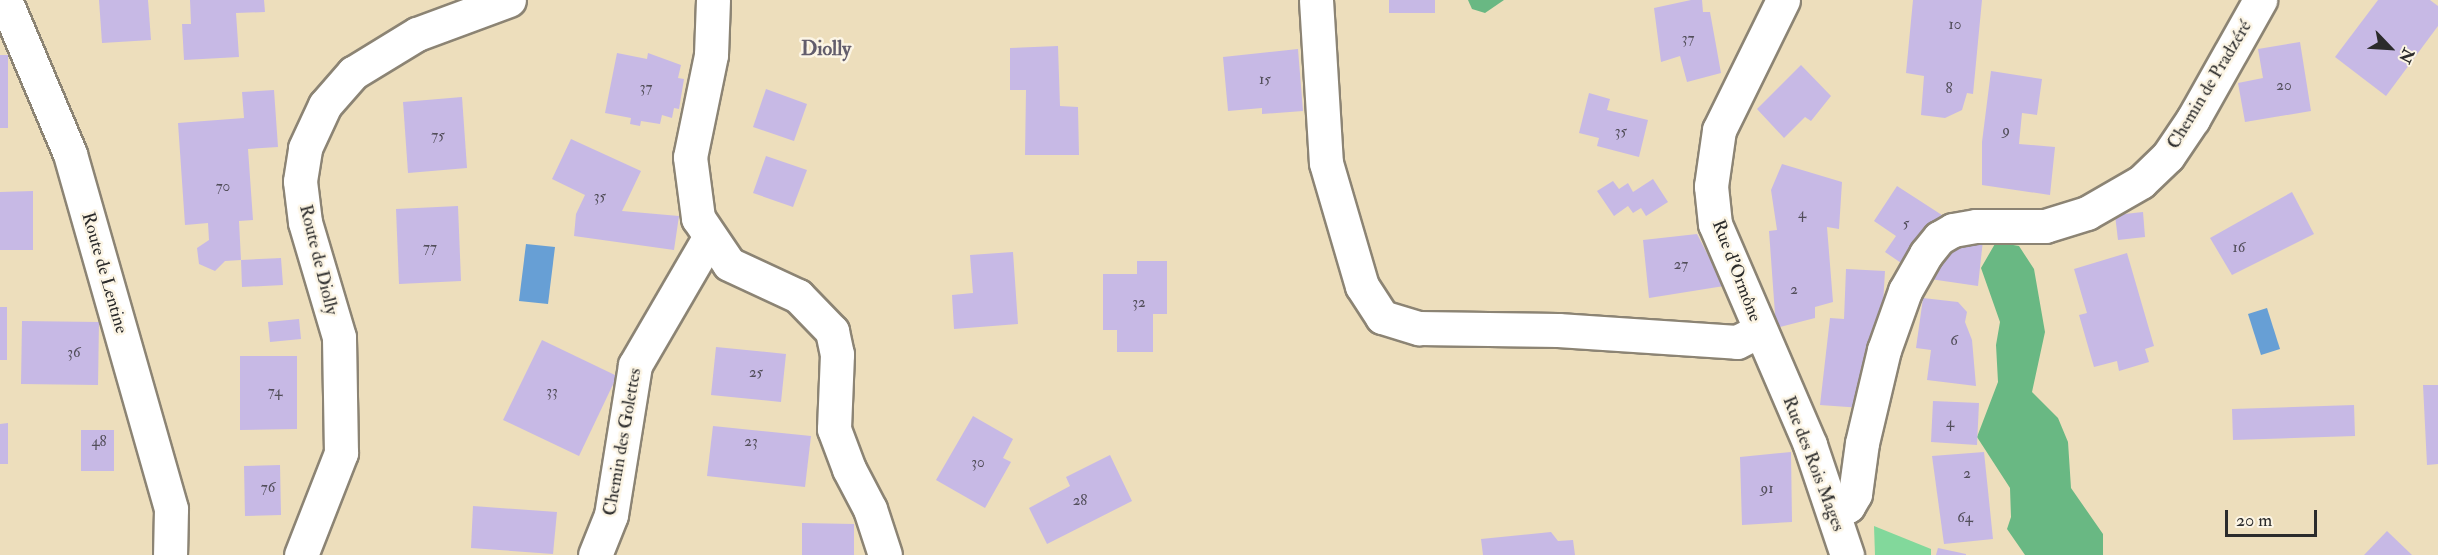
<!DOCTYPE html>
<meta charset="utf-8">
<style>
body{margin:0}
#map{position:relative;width:2438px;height:555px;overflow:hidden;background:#eddebc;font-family:"IM FELL Double Pica",serif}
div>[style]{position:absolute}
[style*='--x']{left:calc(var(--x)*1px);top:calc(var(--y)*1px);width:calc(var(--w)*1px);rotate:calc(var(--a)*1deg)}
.green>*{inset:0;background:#82d89b}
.forest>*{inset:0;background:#69b883}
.water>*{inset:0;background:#679fd5}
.building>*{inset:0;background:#c7b9e5}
.roads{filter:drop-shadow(2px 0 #8c8474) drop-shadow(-2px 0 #8c8474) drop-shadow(0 2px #8c8474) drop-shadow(0 -2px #8c8474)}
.minor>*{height:33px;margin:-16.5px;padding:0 16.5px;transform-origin:16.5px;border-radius:16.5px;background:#fff}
.tertiary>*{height:33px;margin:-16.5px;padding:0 16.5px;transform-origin:16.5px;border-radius:16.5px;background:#fff}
span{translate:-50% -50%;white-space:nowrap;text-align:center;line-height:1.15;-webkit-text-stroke:5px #fcf5e5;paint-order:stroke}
.number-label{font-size:15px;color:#524e5a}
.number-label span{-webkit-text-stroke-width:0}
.street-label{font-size:18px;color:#2b2b2b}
.neighbourhood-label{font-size:20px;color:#625d6c;font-weight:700}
.north{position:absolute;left:2360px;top:18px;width:60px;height:60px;-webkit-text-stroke:4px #fcf5e5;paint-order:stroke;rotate:115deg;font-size:16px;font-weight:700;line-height:24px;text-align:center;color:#2b2b2b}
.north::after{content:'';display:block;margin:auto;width:21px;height:27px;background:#2b2b2b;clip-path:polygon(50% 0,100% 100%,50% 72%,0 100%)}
.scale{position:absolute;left:2225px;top:510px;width:92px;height:27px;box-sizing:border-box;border:3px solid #2b2b2b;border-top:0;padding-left:8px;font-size:18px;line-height:21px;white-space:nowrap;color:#2b2b2b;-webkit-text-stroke:4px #fcf5e5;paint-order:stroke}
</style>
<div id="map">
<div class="green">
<div style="clip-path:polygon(1874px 526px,1931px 549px,1931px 555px,1875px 555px)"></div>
</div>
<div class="forest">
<div style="clip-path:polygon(1468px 0,1504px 0,1485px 13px,1472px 9px)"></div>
<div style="clip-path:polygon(1996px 242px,2019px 246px,2034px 269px,2045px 332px,2032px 392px,2058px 418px,2068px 442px,2071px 488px,2103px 534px,2103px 555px,2025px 555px,2007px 529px,2011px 517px,2010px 488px,1977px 437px,1998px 382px,1996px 345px,2000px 322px,1981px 268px)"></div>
</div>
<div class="water">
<div style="clip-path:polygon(526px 244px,555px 247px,548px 304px,519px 301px)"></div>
<div style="clip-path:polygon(2267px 308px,2280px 349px,2261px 355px,2248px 314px)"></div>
</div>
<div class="building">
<div style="clip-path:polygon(99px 0,148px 0,151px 40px,102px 43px)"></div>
<div style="clip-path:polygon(190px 0,264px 0,265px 12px,236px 13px,239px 57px,184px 60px,182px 24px,191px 24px)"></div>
<div style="clip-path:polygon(1389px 0,1435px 0,1435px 13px,1389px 13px)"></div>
<div style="clip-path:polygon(1691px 0,1702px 0,1703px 12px,1710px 12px,1721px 73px,1687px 82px,1680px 56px,1661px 62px,1654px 8px)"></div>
<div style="clip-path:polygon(1913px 0,1982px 0,1973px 94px,1967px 93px,1962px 110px,1945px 118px,1921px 115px,1924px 76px,1906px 73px)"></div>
<div style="clip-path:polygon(2378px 0,2430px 0,2438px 6px,2438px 26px,2386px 96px,2335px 57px)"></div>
<div style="clip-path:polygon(2300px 42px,2311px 111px,2245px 122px,2238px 83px,2263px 78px,2258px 49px)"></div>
<div style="clip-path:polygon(1058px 46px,1060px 106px,1078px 107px,1079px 155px,1025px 155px,1026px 90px,1010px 90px,1010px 48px)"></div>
<div style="clip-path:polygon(1298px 49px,1303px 111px,1262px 114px,1262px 108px,1228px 111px,1223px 57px)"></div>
<div style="clip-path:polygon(617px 53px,647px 59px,648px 53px,681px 65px,678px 78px,684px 79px,679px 109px,674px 108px,672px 118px,662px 115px,660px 124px,641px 121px,640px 126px,630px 124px,631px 118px,605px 113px)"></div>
<div style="clip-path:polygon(0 55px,8px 55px,8px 128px,0 128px)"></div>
<div style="clip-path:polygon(1801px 65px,1831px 96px,1811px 121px,1805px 117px,1784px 138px,1757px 109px)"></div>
<div style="clip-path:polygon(1991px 71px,2042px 79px,2037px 115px,2022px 113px,2019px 144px,2055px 147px,2050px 195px,1982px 185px,1982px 142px)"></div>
<div style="clip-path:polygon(766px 89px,807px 104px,794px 141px,753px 127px)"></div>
<div style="clip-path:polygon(274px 90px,278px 147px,248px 149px,253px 220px,239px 221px,241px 260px,281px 258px,283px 285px,242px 287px,241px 260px,225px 261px,215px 271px,199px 264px,197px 248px,209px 240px,208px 223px,185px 225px,178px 123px,244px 118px,242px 92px)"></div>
<div style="clip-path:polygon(1589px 93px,1610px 99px,1607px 110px,1648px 120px,1639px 157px,1597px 146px,1599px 138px,1579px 133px)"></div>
<div style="clip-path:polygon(462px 97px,467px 168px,408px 173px,403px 102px)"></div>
<div style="clip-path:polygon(571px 139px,641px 171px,622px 211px,679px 216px,674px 250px,574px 236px,576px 214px,585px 195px,552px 179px)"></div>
<div style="clip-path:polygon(766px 156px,807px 170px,793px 207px,753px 193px)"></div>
<div style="clip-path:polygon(1782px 164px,1842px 182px,1839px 229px,1827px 227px,1833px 302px,1815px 307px,1815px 318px,1776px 328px,1769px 231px,1777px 230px,1771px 190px)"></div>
<div style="clip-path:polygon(1653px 179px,1668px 202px,1646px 216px,1641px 208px,1633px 213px,1628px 206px,1614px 216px,1597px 191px,1613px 181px,1619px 189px,1628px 183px,1633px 192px)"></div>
<div style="clip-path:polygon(1897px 186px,1945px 217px,1910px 269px,1885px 252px,1896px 236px,1874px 221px)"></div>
<div style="clip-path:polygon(33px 191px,33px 250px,0 250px,0 192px)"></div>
<div style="clip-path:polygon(2292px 192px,2314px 234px,2232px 275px,2210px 238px)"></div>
<div style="clip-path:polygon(458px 206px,461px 281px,399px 284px,396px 209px)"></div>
<div style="clip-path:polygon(2143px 212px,2145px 237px,2118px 240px,2115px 215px)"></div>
<div style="clip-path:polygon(1697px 234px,1724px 286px,1649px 298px,1643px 240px)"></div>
<div style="clip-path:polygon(1983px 240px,1978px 286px,1930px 279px,1942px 248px)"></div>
<div style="clip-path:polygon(1013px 252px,1018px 324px,954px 329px,952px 295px,973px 293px,970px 255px)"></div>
<div style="clip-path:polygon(2127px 253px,2154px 346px,2145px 349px,2149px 362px,2119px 371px,2117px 361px,2094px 367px,2079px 315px,2087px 313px,2074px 269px)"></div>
<div style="clip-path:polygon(1137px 261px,1167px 261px,1167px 314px,1153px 314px,1153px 352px,1117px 352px,1117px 330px,1103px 330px,1103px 274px,1137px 274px)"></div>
<div style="clip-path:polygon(1846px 269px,1885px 271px,1880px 355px,1862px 408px,1820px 405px,1830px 318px,1844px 319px)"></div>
<div style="clip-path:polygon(1923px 298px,1958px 302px,1967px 312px,1965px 322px,1972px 340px,1976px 386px,1927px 380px,1931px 350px,1916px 348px)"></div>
<div style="clip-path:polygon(0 307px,7px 307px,7px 360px,0 360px)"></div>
<div style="clip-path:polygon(299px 319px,301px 339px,270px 342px,268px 322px)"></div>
<div style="clip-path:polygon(22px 321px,99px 322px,98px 385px,21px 384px)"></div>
<div style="clip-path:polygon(542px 340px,617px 376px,579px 456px,503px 420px)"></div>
<div style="clip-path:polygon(716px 347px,786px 354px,781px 402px,711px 395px)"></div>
<div style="clip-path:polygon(240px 356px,297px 356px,297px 429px,240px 430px)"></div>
<div style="clip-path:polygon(2423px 385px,2438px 385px,2438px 464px,2427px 465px)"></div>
<div style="clip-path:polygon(1933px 401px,1979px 403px,1977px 445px,1931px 442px)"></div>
<div style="clip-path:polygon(2354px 405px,2355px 436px,2233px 440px,2232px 409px)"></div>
<div style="clip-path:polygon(973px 416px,1013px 439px,1003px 458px,1011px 462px,985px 508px,936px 480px)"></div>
<div style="clip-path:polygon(8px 423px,8px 464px,0 464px,0 424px)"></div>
<div style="clip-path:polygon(713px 426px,811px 436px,805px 487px,707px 476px)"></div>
<div style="clip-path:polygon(81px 430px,114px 430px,114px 471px,81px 471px)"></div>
<div style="clip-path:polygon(1791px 452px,1792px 522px,1742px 525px,1740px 457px)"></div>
<div style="clip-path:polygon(1984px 452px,1993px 539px,1944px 544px,1932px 456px)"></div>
<div style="clip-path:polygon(1110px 455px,1132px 501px,1047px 544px,1029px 508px,1070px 486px,1066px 477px)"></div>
<div style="clip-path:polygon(280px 465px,281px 515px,245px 516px,244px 466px)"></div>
<div style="clip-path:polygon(473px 506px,557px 512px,553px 554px,471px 548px)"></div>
<div style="clip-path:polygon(802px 523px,854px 524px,854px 555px,802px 555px)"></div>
<div style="clip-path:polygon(2387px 531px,2412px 555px,2364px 555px)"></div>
<div style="clip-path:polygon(1551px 532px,1558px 541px,1573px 540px,1575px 555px,1483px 555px,1481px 539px)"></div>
<div style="clip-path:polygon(1938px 548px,1966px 554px,1966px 555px,1936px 555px)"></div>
</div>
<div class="roads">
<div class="minor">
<div style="--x:5;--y:0;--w:167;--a:67.1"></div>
<div style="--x:70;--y:154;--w:369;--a:74.1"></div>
<div style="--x:171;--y:509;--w:46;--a:91.2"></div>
<div style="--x:713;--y:0;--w:55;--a:92.1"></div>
<div style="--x:711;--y:55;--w:104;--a:101.6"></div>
<div style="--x:690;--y:157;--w:62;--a:82.5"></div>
<div style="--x:698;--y:218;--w:55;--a:56"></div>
<div style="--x:729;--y:264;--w:76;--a:24.9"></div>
<div style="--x:798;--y:296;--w:49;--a:45.8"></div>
<div style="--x:832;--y:331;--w:24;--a:78"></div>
<div style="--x:837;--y:354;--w:75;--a:92.3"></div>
<div style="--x:834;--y:429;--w:43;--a:69.4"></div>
<div style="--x:849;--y:469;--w:45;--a:62.3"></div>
<div style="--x:870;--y:509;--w:48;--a:71.9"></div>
<div style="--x:1316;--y:0;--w:163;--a:86.5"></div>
<div style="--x:1326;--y:163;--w:128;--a:73.7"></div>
<div style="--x:1362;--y:286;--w:37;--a:57"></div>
<div style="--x:1382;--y:317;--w:39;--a:17"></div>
<div style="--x:1419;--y:328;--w:139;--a:0.8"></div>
<div style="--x:1558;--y:330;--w:179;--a:3.8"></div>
<div style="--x:1737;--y:342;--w:25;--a:-27"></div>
<div style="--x:1834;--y:513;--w:16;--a:-27"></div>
<div style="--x:1848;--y:506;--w:14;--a:-60"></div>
<div style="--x:1855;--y:494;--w:51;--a:-82.2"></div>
<div style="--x:1862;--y:443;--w:96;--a:-76.7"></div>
<div style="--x:1884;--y:350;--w:63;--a:-70.4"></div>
<div style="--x:1905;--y:291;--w:43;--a:-60.4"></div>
<div style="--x:1926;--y:254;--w:21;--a:-51"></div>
<div style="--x:1939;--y:238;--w:16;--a:-30"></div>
<div style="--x:1953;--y:230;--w:23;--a:-10"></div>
<div style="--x:1976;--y:226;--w:69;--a:0"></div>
<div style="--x:2045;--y:226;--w:44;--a:-17.2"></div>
<div style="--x:2087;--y:213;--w:62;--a:-29.9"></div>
<div style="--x:2141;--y:182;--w:37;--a:-44"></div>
<div style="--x:2168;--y:156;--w:45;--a:-56"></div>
<div style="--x:2193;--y:119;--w:137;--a:-60.6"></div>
<div style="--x:301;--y:555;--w:110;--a:-68.6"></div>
<div style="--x:341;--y:453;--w:116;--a:-91"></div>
<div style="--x:339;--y:337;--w:120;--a:-106.5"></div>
<div style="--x:305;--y:222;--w:41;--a:-97"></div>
<div style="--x:300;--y:181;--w:33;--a:-81"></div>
<div style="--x:305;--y:148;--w:47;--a:-65.1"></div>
<div style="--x:325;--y:105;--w:43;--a:-48.8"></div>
<div style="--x:353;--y:73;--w:75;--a:-31.4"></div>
<div style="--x:417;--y:34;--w:98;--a:-20.3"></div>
<div style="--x:595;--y:555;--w:43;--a:-68.2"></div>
<div style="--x:611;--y:515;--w:152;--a:-80.9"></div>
<div style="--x:635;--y:365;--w:147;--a:-59.8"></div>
</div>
<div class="tertiary">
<div style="--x:1783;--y:0;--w:145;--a:116.2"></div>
<div style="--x:1719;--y:130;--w:57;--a:98.1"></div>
<div style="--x:1711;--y:186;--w:38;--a:84"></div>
<div style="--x:1715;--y:224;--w:241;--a:66.7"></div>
<div style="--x:1810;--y:445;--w:116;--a:71.4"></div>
</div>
</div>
<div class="number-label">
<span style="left:1955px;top:25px">10</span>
<span style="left:1688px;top:39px">37</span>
<span style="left:1265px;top:80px">15</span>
<span style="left:2284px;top:86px">20</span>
<span style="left:646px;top:88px">37</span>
<span style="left:1949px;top:89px">8</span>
<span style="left:2006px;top:131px">9</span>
<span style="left:1621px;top:132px">35</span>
<span style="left:438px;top:136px">75</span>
<span style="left:223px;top:187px">70</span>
<span style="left:600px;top:197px">35</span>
<span style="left:1802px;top:214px">4</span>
<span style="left:1906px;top:224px">5</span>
<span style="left:430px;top:248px">77</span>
<span style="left:2239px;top:248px">16</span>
<span style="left:1681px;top:265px">27</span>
<span style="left:1794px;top:290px">2</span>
<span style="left:1139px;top:303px">32</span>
<span style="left:1954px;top:341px">6</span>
<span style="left:74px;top:353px">36</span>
<span style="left:756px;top:373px">25</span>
<span style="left:275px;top:392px">74</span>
<span style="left:552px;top:392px">33</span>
<span style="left:1950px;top:423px">4</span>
<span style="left:99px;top:442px">48</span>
<span style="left:751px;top:442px">23</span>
<span style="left:978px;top:463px">30</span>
<span style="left:1967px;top:474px">2</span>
<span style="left:268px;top:488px">76</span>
<span style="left:1767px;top:489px">91</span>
<span style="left:1080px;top:501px">28</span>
<span style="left:1965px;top:518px">64</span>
</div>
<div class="street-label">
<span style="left:2210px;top:85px;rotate:-59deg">Chemin de Pradzéré</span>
<span style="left:318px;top:260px;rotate:76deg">Route de Diolly</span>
<span style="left:1736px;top:271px;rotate:69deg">Rue d'Ormône</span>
<span style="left:104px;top:273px;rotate:74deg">Route de Lentine</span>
<span style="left:623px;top:442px;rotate:-80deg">Chemin des Golettes</span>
<span style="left:1813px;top:464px;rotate:69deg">Rue des Rois Mages</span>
</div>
<div class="neighbourhood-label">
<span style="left:826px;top:48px">Diolly</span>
</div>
<div class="north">N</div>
<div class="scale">20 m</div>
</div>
